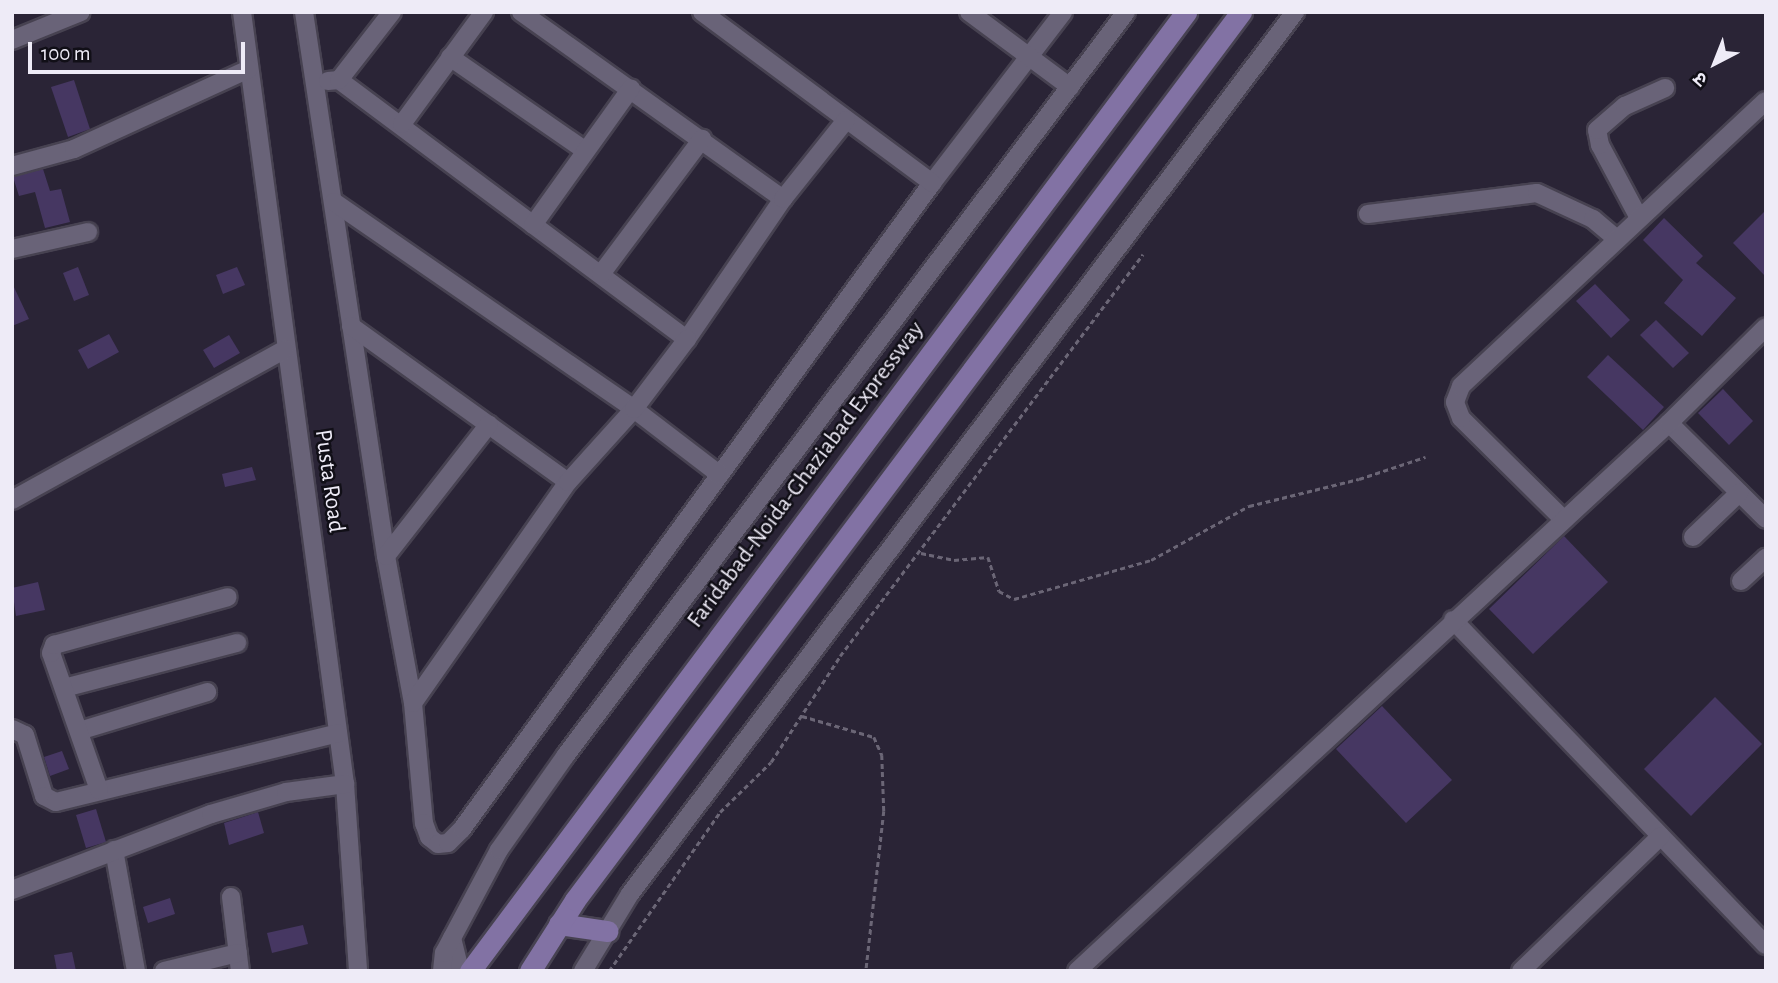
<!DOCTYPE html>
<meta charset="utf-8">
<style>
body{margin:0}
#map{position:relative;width:1778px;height:983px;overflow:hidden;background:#2a2436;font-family:"Alegreya Sans","Noto Sans Devanagari",sans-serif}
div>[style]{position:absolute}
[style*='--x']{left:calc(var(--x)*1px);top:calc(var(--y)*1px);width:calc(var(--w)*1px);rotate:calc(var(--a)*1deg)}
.building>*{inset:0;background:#463762}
.path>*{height:2.5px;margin-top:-1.25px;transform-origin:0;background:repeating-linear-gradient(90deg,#6b6676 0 5px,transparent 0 8.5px)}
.roads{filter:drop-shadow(2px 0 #474251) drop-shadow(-2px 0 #474251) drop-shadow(0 2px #474251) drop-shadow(0 -2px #474251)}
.minor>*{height:18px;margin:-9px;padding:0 9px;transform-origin:9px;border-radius:9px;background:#696378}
.major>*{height:21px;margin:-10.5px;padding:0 10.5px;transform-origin:10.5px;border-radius:10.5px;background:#8272a4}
span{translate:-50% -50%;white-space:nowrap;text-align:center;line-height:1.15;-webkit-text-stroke:5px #110f17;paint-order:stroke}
.street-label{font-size:24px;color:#eeebf7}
.frame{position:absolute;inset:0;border:14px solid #eeebf7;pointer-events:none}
.north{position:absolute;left:1680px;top:28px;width:70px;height:70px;-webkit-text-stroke:5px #110f17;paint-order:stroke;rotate:222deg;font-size:19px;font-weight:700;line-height:28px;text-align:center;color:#eeebf7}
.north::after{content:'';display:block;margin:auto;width:24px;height:32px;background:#eeebf7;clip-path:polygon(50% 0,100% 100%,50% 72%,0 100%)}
.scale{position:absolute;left:28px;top:42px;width:217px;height:32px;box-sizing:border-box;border:4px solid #eeebf7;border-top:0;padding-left:9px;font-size:21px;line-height:24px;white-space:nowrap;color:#eeebf7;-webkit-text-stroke:5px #110f17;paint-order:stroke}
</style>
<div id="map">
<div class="building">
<div style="clip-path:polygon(74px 80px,90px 129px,68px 137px,51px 87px)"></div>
<div style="clip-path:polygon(43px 169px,50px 191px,61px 189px,70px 222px,45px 228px,35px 192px,19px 196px,13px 177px)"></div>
<div style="clip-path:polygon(1766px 210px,1766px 277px,1733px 243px)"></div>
<div style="clip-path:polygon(1664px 218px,1703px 256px,1696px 263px,1736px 298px,1702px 336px,1664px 303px,1683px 280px,1643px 240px)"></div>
<div style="clip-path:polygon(78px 267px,89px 295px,74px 301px,63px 273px)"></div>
<div style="clip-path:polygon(237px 267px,245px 285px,223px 294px,216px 275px)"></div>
<div style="clip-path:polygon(12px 283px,29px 319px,12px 326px)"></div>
<div style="clip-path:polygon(1595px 284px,1630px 320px,1611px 338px,1576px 301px)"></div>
<div style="clip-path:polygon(1656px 320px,1689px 353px,1673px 368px,1640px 335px)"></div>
<div style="clip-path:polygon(109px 334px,119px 352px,88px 369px,78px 350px)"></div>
<div style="clip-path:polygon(229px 335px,240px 353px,214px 368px,203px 350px)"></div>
<div style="clip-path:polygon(1608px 355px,1664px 407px,1643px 430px,1587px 377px)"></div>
<div style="clip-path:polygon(1723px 389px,1753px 421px,1729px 445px,1698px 413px)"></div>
<div style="clip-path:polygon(252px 467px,256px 480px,225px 487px,222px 474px)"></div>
<div style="clip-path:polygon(1564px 536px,1608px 582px,1533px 654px,1489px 609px)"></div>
<div style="clip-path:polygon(38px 582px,45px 610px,16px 616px,12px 588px)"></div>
<div style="clip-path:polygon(1715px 697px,1762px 744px,1691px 816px,1644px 769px)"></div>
<div style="clip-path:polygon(1382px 706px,1452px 780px,1406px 823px,1336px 749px)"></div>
<div style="clip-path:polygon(62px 751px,69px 769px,50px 776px,44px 757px)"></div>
<div style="clip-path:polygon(96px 809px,106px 842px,86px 848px,76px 815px)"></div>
<div style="clip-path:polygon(258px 812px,264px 833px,229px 845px,224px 823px)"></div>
<div style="clip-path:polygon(170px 898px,175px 914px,148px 923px,143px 907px)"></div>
<div style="clip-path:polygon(303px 925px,308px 944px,272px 953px,267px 933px)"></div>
<div style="clip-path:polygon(72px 952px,76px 971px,57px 971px,54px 955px)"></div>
</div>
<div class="path">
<div style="--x:921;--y:553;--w:34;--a:12"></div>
<div style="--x:954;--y:560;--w:34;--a:-5"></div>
<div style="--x:988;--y:557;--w:36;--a:72"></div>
<div style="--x:999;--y:591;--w:17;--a:28"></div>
<div style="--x:1014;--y:599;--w:142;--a:-15.9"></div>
<div style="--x:1151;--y:560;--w:112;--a:-28.9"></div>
<div style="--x:1249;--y:506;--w:113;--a:-13.8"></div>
<div style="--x:1359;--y:479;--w:70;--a:-18.4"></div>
<div style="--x:802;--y:716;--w:75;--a:16.3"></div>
<div style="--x:874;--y:737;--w:20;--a:66"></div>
<div style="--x:882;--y:755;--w:56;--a:88"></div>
<div style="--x:884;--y:811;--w:161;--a:96.4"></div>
<div style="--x:609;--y:971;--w:194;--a:-55.1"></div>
<div style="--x:720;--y:812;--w:71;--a:-44.4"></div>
<div style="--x:771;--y:762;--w:126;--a:-56.9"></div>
<div style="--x:840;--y:656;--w:503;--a:-52.99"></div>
</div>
<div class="roads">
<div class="minor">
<div style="--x:242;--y:12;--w:779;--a:82.4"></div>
<div style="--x:345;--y:784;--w:187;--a:86"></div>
<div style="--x:304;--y:12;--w:550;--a:81.43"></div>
<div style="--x:386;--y:556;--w:149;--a:79.6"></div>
<div style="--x:413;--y:703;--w:121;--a:84.8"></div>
<div style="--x:424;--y:823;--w:15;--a:70"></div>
<div style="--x:429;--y:837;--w:11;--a:38"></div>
<div style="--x:438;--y:844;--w:10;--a:-6"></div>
<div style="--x:448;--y:843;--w:20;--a:-45"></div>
<div style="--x:462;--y:829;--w:799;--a:-53.96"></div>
<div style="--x:932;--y:183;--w:215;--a:-52.5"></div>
<div style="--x:521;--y:12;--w:322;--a:35.5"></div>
<div style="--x:702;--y:12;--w:287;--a:36.6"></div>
<div style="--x:969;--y:12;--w:126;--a:36.6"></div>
<div style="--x:12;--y:40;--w:74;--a:-22.1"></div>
<div style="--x:450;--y:57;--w:165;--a:34.7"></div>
<div style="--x:339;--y:80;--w:434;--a:36.7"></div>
<div style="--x:687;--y:339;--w:170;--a:-55.6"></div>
<div style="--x:783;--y:199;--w:101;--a:-51.4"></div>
<div style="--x:328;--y:81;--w:11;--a:-5"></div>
<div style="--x:339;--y:80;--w:86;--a:-52.1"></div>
<div style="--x:402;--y:124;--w:139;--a:-53.8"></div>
<div style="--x:12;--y:166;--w:64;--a:-15.3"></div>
<div style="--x:74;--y:149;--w:192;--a:-24.6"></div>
<div style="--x:334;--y:202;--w:364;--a:34.6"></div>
<div style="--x:634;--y:409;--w:108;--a:37.5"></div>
<div style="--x:1368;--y:214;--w:170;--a:-7.1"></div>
<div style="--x:1537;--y:193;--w:62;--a:24.9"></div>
<div style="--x:1593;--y:219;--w:30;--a:40"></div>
<div style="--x:1639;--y:218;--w:83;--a:-118.1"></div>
<div style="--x:1600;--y:145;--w:15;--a:-101"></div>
<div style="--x:1597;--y:130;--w:37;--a:-41"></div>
<div style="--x:1625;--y:106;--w:44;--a:-24.2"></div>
<div style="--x:533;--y:225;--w:168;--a:-54.4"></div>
<div style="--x:12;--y:249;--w:78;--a:-12.6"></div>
<div style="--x:601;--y:274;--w:169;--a:-53.2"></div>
<div style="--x:351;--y:326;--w:267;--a:35.7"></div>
<div style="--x:1669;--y:423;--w:136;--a:44.7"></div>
<div style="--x:12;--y:500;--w:312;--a:-28.9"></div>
<div style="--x:1562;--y:518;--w:142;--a:-135.3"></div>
<div style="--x:1461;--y:418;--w:17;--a:-111"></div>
<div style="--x:1455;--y:402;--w:17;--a:-69"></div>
<div style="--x:1461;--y:386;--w:417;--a:-43.1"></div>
<div style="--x:1693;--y:537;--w:64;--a:-43.7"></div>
<div style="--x:386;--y:556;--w:167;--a:-52"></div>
<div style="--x:1741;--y:581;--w:34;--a:-43"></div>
<div style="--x:1453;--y:620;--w:451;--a:46.1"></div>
<div style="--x:64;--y:688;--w:179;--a:-14.6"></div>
<div style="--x:413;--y:703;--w:270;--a:-55"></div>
<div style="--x:568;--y:482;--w:98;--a:-47.9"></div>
<div style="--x:634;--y:409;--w:88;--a:-52.9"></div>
<div style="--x:12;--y:729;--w:14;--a:25"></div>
<div style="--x:25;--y:735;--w:64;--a:72.7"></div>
<div style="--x:44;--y:796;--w:13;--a:27"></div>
<div style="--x:56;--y:802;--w:290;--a:-13.7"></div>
<div style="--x:79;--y:731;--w:134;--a:-16.9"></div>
<div style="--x:99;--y:790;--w:145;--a:-109.3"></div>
<div style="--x:51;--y:653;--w:9;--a:-69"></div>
<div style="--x:54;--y:645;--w:180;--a:-15.4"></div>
<div style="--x:114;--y:850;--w:123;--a:79.7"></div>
<div style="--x:12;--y:890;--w:213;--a:-20.9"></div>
<div style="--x:211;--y:814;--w:78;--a:-16.3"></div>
<div style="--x:286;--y:792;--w:60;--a:-7.7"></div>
<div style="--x:231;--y:897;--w:75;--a:83.1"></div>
<div style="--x:452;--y:938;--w:34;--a:76"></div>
<div style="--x:164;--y:971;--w:76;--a:-13.7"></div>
<div style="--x:442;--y:971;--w:18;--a:-84"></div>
<div style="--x:444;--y:953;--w:117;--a:-61.9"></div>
<div style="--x:499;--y:850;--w:116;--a:-54.8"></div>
<div style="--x:566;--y:755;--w:930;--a:-52.99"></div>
<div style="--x:583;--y:971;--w:90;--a:-58.6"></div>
<div style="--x:630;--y:894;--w:1105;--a:-52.98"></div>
<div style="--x:1077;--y:971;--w:807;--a:-42.79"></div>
<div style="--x:1669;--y:423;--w:136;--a:-44.7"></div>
<div style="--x:1521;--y:971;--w:194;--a:-44"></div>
</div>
<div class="major">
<div style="--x:559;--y:924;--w:49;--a:8.3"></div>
<div style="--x:470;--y:971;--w:1197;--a:-53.25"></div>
<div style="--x:530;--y:971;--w:84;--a:-57.6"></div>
<div style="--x:575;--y:900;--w:1110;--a:-53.13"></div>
</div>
</div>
<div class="street-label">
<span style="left:806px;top:475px;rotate:-53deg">Faridabad-Noida-Ghaziabad Expressway</span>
<span style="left:329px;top:481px;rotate:82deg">Pusta Road</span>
</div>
<div class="frame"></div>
<div class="north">उ</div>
<div class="scale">100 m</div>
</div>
